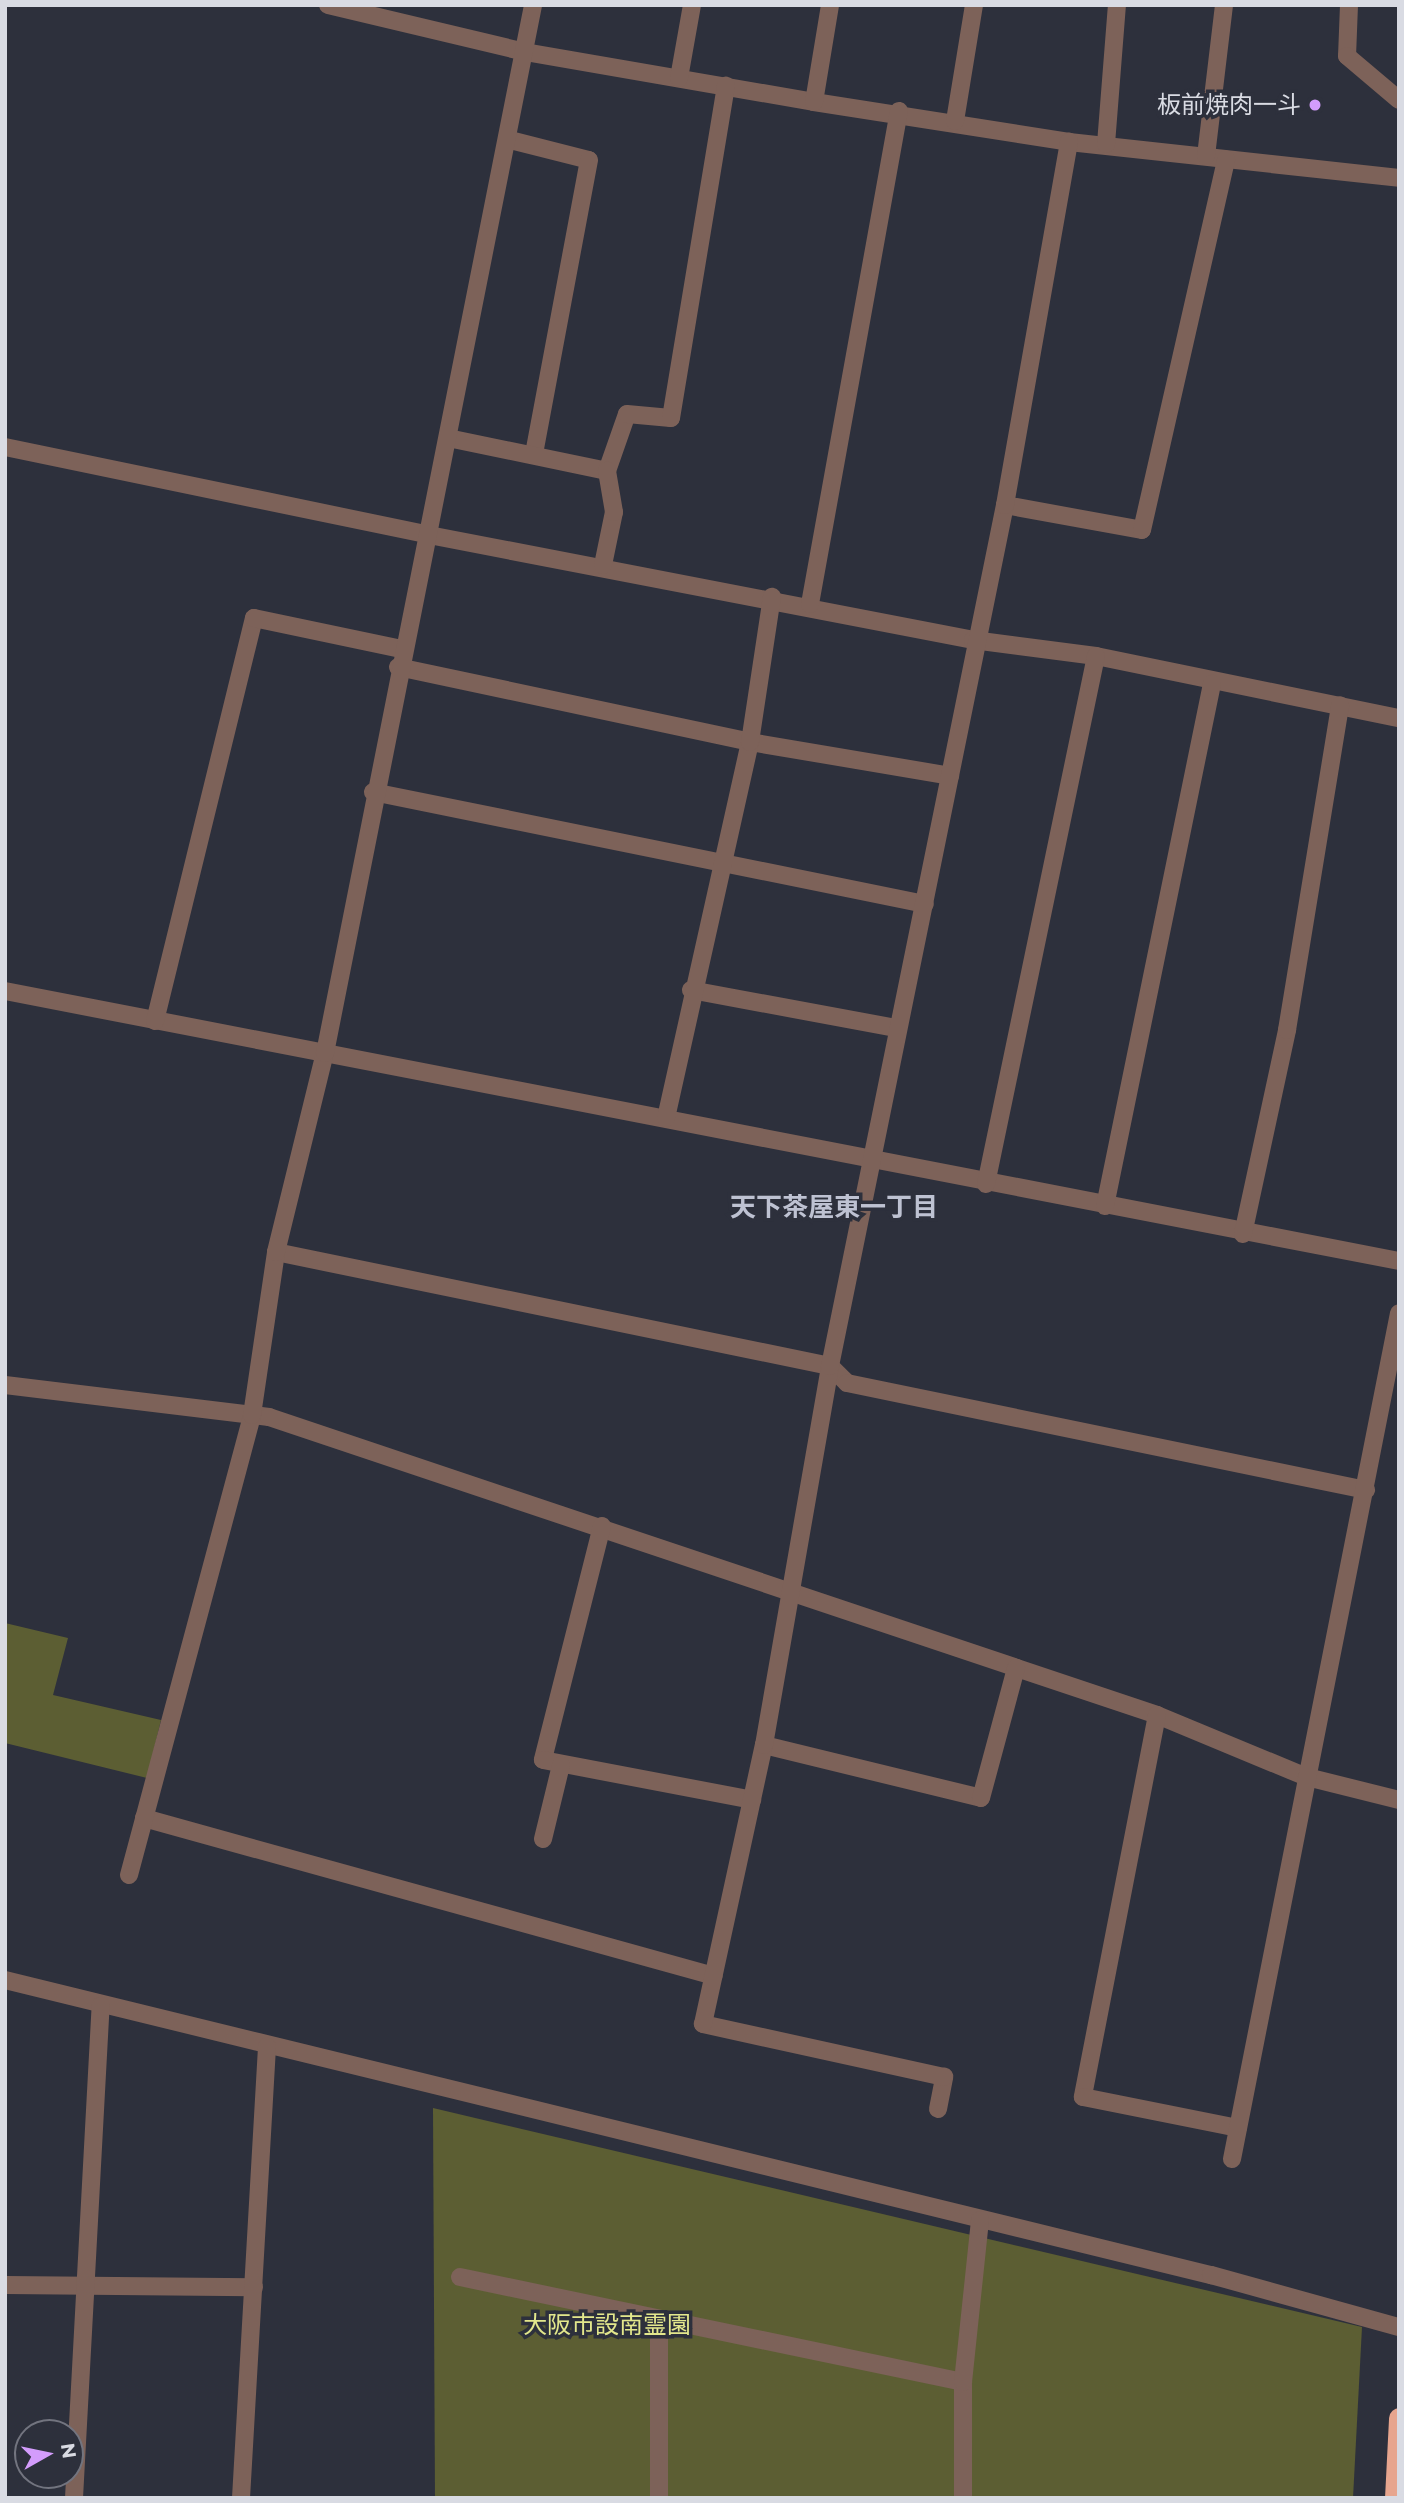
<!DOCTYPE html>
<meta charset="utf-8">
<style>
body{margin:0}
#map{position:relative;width:1404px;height:2503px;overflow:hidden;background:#2d303c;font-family:Montserrat,"Noto Sans JP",sans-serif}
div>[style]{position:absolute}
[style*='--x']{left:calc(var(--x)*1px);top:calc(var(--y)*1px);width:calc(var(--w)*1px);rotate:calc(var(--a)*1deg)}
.green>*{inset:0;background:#5c5e33}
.minor>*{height:18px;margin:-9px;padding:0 9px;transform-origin:9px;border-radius:9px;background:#7d6259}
.highway>*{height:21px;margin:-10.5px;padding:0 10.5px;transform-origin:10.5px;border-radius:10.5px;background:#e7a58e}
.dots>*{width:19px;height:19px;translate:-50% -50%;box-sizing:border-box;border:4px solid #2d303c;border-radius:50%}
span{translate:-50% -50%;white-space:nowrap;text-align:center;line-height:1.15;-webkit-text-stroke:7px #2d303c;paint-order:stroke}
.poi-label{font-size:24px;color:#d9dbe3}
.right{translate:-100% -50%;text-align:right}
.park-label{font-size:24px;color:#e3e78c}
.neighbourhood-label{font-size:26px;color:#bec2d2;font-weight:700}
.frame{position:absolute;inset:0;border:7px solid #d9dbe3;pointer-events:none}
.north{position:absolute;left:14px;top:2419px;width:70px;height:70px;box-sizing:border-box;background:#2d303c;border:2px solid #72747f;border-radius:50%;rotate:81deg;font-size:19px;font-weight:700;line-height:28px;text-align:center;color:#d9dbe3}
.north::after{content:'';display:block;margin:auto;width:24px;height:32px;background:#d39cfc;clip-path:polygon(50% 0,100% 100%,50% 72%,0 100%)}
</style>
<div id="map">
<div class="green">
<div style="clip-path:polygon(5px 1623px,68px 1638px,53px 1695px,161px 1720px,147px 1778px,5px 1743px)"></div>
<div style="clip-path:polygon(433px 2108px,1362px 2327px,1353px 2498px,435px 2498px)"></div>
</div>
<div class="minor">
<div style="--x:328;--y:5;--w:203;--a:13.4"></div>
<div style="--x:525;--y:52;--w:293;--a:9.8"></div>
<div style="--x:814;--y:102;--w:258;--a:8.9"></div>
<div style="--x:1069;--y:142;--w:332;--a:6.2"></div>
<div style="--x:1349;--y:5;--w:51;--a:92.2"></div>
<div style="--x:1347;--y:56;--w:68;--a:40.2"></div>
<div style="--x:679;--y:78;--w:74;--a:-79.9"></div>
<div style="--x:814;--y:102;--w:98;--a:-80.6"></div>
<div style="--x:955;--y:121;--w:118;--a:-80.7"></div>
<div style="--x:510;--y:140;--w:81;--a:14.2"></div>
<div style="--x:589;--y:160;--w:300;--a:100.6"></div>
<div style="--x:1106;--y:144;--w:139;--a:-85.5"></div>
<div style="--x:1206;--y:156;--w:152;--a:-83.2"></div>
<div style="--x:448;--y:438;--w:162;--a:11.7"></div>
<div style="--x:607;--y:471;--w:60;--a:-70.7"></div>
<div style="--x:627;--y:414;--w:44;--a:5.2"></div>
<div style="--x:671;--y:418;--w:337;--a:-80.6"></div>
<div style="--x:5;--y:447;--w:433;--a:11.7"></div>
<div style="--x:429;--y:535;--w:554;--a:10.92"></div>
<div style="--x:973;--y:640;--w:124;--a:7.4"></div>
<div style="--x:1096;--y:656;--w:309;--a:11.6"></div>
<div style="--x:1005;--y:505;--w:139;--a:10.3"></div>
<div style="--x:1142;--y:530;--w:380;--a:-77.2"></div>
<div style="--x:603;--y:565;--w:54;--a:-78.3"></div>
<div style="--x:614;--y:512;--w:42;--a:-99.7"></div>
<div style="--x:810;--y:604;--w:501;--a:-79.77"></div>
<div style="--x:398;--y:667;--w:360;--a:12"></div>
<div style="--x:750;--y:742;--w:203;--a:9.6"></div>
<div style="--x:373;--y:792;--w:563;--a:11.47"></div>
<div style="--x:691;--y:990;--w:209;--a:10.5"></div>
<div style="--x:5;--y:991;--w:1420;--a:10.96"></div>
<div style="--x:155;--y:1021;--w:415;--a:-76.2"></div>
<div style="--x:254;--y:618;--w:150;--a:11.9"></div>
<div style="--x:666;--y:1118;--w:385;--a:-77.4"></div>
<div style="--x:750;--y:742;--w:147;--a:-81.4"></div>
<div style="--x:986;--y:1184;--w:539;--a:-78.23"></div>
<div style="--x:1105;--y:1206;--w:533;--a:-78.42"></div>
<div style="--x:1243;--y:1234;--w:209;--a:-77.8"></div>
<div style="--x:1287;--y:1030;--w:329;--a:-80.7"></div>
<div style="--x:276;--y:1252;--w:566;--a:11.63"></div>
<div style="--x:830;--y:1366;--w:24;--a:45"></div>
<div style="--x:847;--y:1383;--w:530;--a:11.65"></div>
<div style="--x:5;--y:1385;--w:266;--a:6.9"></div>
<div style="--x:269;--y:1417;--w:937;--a:18.55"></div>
<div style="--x:1157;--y:1715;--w:162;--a:22.5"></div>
<div style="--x:1307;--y:1777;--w:95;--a:14"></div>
<div style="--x:602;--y:1526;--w:241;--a:104.2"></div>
<div style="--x:543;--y:1760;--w:213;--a:10.8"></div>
<div style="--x:1157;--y:1715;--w:389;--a:101"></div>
<div style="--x:1083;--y:2097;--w:158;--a:11.3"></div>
<div style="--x:764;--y:1745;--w:223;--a:13.7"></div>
<div style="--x:981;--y:1798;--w:135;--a:-74.9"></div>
<div style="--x:144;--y:1818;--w:591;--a:15.49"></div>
<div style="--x:543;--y:1839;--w:76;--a:-76.3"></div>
<div style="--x:129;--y:1875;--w:476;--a:-75"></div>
<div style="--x:252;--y:1415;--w:165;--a:-81.6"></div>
<div style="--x:276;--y:1252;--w:205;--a:-76.2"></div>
<div style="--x:325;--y:1053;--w:1068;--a:-78.77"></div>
<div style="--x:5;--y:1980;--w:1242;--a:13.75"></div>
<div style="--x:1211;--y:2275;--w:195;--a:15.5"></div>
<div style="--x:938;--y:2109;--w:33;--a:-79"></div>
<div style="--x:944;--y:2077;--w:247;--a:-167.6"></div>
<div style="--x:703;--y:2024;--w:286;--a:-77.7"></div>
<div style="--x:764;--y:1745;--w:385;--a:-80.1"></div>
<div style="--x:830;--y:1366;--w:879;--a:-78.51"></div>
<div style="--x:1005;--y:505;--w:369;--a:-80"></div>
<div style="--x:1232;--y:2159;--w:862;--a:-78.83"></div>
<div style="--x:460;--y:2277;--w:514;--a:11.79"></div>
<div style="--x:5;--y:2285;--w:249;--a:0.5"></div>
<div style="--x:659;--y:2320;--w:178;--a:90"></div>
<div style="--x:74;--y:2498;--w:493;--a:-86.9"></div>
<div style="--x:241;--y:2498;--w:452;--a:-86.7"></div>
<div style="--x:963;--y:2498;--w:116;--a:-90"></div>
<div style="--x:963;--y:2382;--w:163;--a:-84"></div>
</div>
<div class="highway">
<div style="--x:1395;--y:2498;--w:80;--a:-87.1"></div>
</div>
<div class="dots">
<div style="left:1315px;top:105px;background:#d39cfc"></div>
</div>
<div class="poi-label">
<span class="right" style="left:1301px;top:105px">板前焼肉一斗</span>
</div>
<div class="park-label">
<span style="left:607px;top:2325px">大阪市設南霊園</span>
</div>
<div class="neighbourhood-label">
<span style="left:834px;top:1208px">天下茶屋東一丁目</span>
</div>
<div class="frame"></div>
<div class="north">N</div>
</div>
